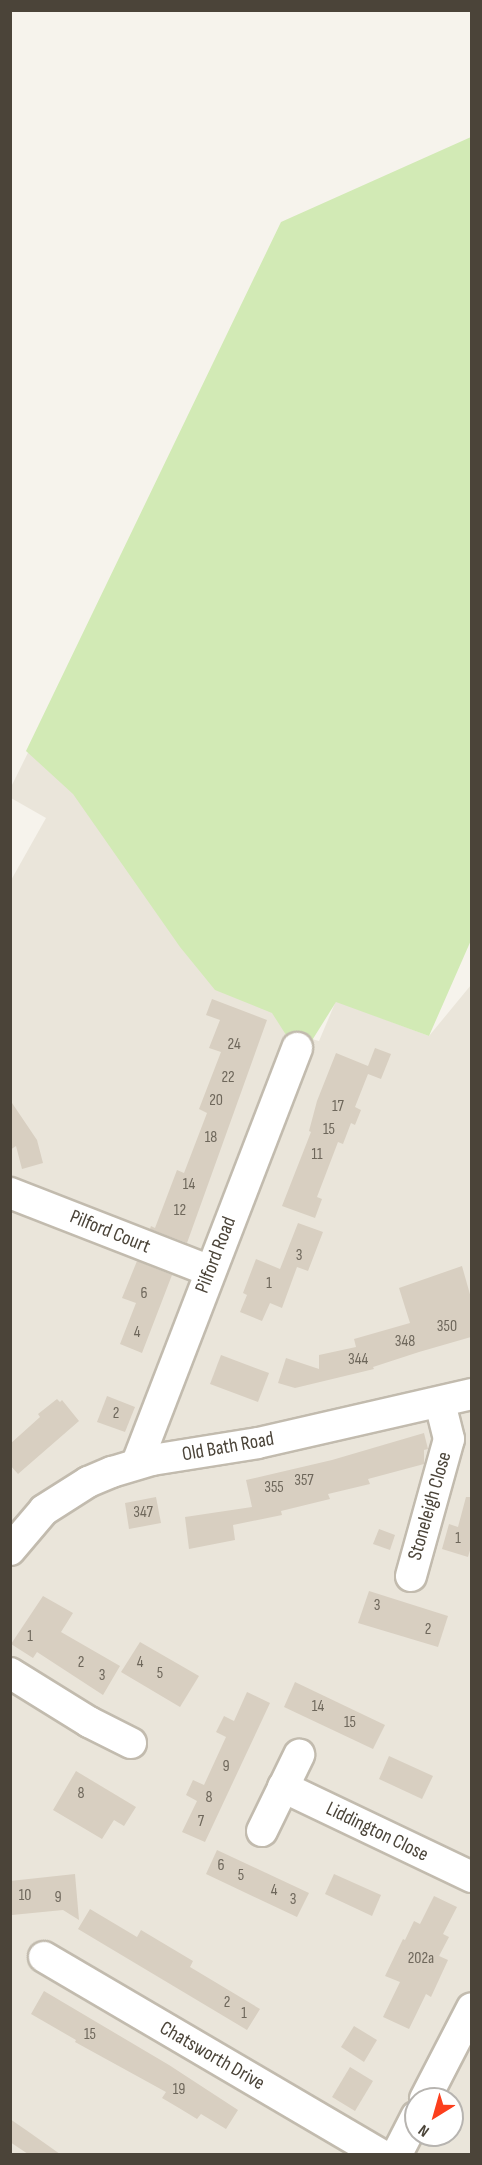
<!DOCTYPE html>
<style>
body{margin:0}
#map{position:relative;width:482px;height:2165px;overflow:hidden;background:#f6f3ec;font-family:"Sofia Sans Condensed",sans-serif}
div>[style]{position:absolute}
[style*='--x']{left:calc(var(--x)*1px);top:calc(var(--y)*1px);width:calc(var(--w)*1px);rotate:calc(var(--a)*1deg)}
.residential>*{inset:0;background:#eae5da}
.green>*{inset:0;background:#d2eab5}
.building>*{inset:0;background:#d8cfc1}
.roads{filter:drop-shadow(2px 0 #c2bbae) drop-shadow(-2px 0 #c2bbae) drop-shadow(0 2px #c2bbae) drop-shadow(0 -2px #c2bbae)}
.minor>*{height:30px;margin:-15px;padding:0 15px;transform-origin:15px;border-radius:15px;background:#fff}
span{translate:-50% -50%;white-space:nowrap;text-align:center;line-height:1.15;-webkit-text-stroke:6px #fff;paint-order:stroke}
.number-label{font-size:16px;color:#6e675b}
.number-label span{-webkit-text-stroke-width:0}
.street-label{font-size:20px;color:#4b4439}
.frame{position:absolute;inset:0;border:12px solid #4b4439;pointer-events:none}
.north{position:absolute;left:404px;top:2087px;width:60px;height:60px;box-sizing:border-box;background:#fff;border:2px solid #b7b4b0;border-radius:50%;rotate:217deg;font-size:16px;font-weight:700;line-height:24px;text-align:center;color:#4b4439}
.north::after{content:'';display:block;margin:auto;width:21px;height:27px;background:#fc3f1d;clip-path:polygon(50% 0,100% 100%,50% 72%,0 100%)}
</style>
<div id="map">
<div class="residential">
<div style="clip-path:polygon(evenodd,64px 680px,304px 1037px,319px 1041px,336px 1001px,429px 1036px,471px 985px,471px 2154px,11px 2154px,10px 882px,46px 818px,11px 798px,10px 789px,64px 680px,416px 2099px,452px 2099px,452px 2135px,416px 2135px,416px 2099px)"></div>
</div>
<div class="green">
<div style="clip-path:polygon(471px 137px,472px 938px,429px 1036px,336px 1002px,311px 1042px,288px 1038px,272px 1013px,215px 990px,180px 947px,73px 794px,26px 751px,281px 222px)"></div>
</div>
<div class="building">
<div style="clip-path:polygon(212px 999px,267px 1020px,187px 1243px,150px 1229px,151px 1226px,155px 1228px,177px 1170px,184px 1173px,207px 1113px,199px 1109px,221px 1052px,209px 1048px,220px 1020px,206px 1015px)"></div>
<div style="clip-path:polygon(375px 1048px,391px 1054px,381px 1079px,368px 1074px,355px 1107px,361px 1110px,355px 1125px,351px 1123px,343px 1144px,338px 1142px,317px 1197px,322px 1199px,315px 1218px,282px 1206px,311px 1132px,309px 1131px,317px 1101px,336px 1053px,368px 1066px)"></div>
<div style="clip-path:polygon(10px 1100px,37px 1140px,43px 1163px,22px 1169px,16px 1146px,10px 1150px)"></div>
<div style="clip-path:polygon(298px 1223px,323px 1232px,308px 1271px,297px 1267px,282px 1308px,270px 1303px,262px 1321px,240px 1312px,247px 1295px,243px 1293px,256px 1259px,280px 1269px)"></div>
<div style="clip-path:polygon(137px 1261px,172px 1275px,142px 1353px,120px 1344px,136px 1303px,122px 1298px)"></div>
<div style="clip-path:polygon(462px 1266px,471px 1298px,471px 1337px,419px 1352px,373px 1367px,374px 1369px,295px 1388px,278px 1383px,286px 1358px,319px 1369px,319px 1355px,356px 1347px,354px 1339px,410px 1323px,399px 1288px)"></div>
<div style="clip-path:polygon(221px 1355px,269px 1373px,258px 1402px,210px 1384px)"></div>
<div style="clip-path:polygon(107px 1396px,135px 1407px,125px 1432px,97px 1422px)"></div>
<div style="clip-path:polygon(57px 1399px,60px 1402px,62px 1400px,79px 1421px,18px 1474px,10px 1465px,10px 1444px,40px 1417px,38px 1414px)"></div>
<div style="clip-path:polygon(424px 1433px,428px 1449px,424px 1450px,424px 1464px,368px 1479px,370px 1484px,328px 1494px,330px 1499px,281px 1511px,282px 1515px,233px 1525px,235px 1540px,189px 1549px,185px 1517px,252px 1507px,246px 1480px,332px 1460px)"></div>
<div style="clip-path:polygon(156px 1497px,161px 1523px,129px 1529px,125px 1503px)"></div>
<div style="clip-path:polygon(466px 1497px,471px 1497px,471px 1547px,468px 1557px,442px 1549px,449px 1524px,458px 1527px)"></div>
<div style="clip-path:polygon(379px 1529px,395px 1535px,390px 1550px,373px 1544px)"></div>
<div style="clip-path:polygon(369px 1591px,448px 1616px,438px 1647px,358px 1623px)"></div>
<div style="clip-path:polygon(43px 1596px,73px 1613px,61px 1632px,120px 1666px,103px 1695px,37px 1652px,33px 1658px,11px 1644px)"></div>
<div style="clip-path:polygon(140px 1642px,199px 1676px,180px 1707px,121px 1672px)"></div>
<div style="clip-path:polygon(295px 1682px,385px 1725px,373px 1749px,284px 1707px)"></div>
<div style="clip-path:polygon(247px 1692px,270px 1703px,205px 1842px,182px 1832px,197px 1801px,186px 1795px,193px 1780px,204px 1785px,226px 1737px,216px 1732px,224px 1716px,234px 1721px)"></div>
<div style="clip-path:polygon(389px 1756px,433px 1776px,422px 1799px,379px 1779px)"></div>
<div style="clip-path:polygon(76px 1771px,136px 1807px,124px 1826px,114px 1820px,102px 1839px,53px 1810px)"></div>
<div style="clip-path:polygon(217px 1850px,309px 1893px,297px 1917px,206px 1874px)"></div>
<div style="clip-path:polygon(75px 1874px,79px 1920px,63px 1910px,12px 1915px,10px 1881px)"></div>
<div style="clip-path:polygon(334px 1874px,381px 1895px,372px 1916px,325px 1894px)"></div>
<div style="clip-path:polygon(434px 1896px,457px 1907px,443px 1934px,449px 1937px,439px 1956px,448px 1960px,431px 1997px,426px 1994px,409px 2029px,383px 2017px,400px 1982px,385px 1976px,403px 1939px,405px 1940px,414px 1921px,420px 1924px)"></div>
<div style="clip-path:polygon(90px 1909px,137px 1937px,141px 1930px,193px 1961px,190px 1967px,260px 2009px,247px 2030px,78px 1929px)"></div>
<div style="clip-path:polygon(44px 1991px,169px 2065px,238px 2110px,226px 2129px,201px 2114px,197px 2119px,179px 2108px,162px 2098px,166px 2092px,75px 2042px,76px 2040px,31px 2014px)"></div>
<div style="clip-path:polygon(354px 2026px,377px 2040px,364px 2062px,341px 2047px)"></div>
<div style="clip-path:polygon(350px 2067px,373px 2081px,355px 2111px,332px 2097px)"></div>
<div style="clip-path:polygon(10px 2119px,26px 2130px,60px 2154px,28px 2154px,10px 2142px)"></div>
</div>
<div class="roads">
<div class="minor">
<div style="--x:10;--y:1193;--w:215;--a:21.3"></div>
<div style="--x:137;--y:1463;--w:445;--a:-68.9"></div>
<div style="--x:10;--y:1550;--w:52;--a:-49.6"></div>
<div style="--x:44;--y:1510;--w:52;--a:-32.5"></div>
<div style="--x:88;--y:1482;--w:26;--a:-23"></div>
<div style="--x:112;--y:1472;--w:42;--a:-16.7"></div>
<div style="--x:152;--y:1460;--w:107;--a:-9.1"></div>
<div style="--x:258;--y:1443;--w:220;--a:-12.9"></div>
<div style="--x:411;--y:1576;--w:142;--a:-74.5"></div>
<div style="--x:449;--y:1439;--w:38;--a:-104"></div>
<div style="--x:10;--y:1673;--w:93;--a:31.8"></div>
<div style="--x:89;--y:1722;--w:47;--a:26.6"></div>
<div style="--x:283;--y:1787;--w:209;--a:25.5"></div>
<div style="--x:262;--y:1831;--w:85;--a:-64"></div>
<div style="--x:44;--y:1957;--w:389;--a:30.4"></div>
<div style="--x:425;--y:2099;--w:102;--a:-62.7"></div>
<div style="--x:397;--y:2154;--w:42;--a:-62.8"></div>
</div>
</div>
<div class="number-label">
<span style="left:234px;top:1045px">24</span>
<span style="left:228px;top:1078px">22</span>
<span style="left:216px;top:1101px">20</span>
<span style="left:338px;top:1107px">17</span>
<span style="left:329px;top:1130px">15</span>
<span style="left:211px;top:1138px">18</span>
<span style="left:317px;top:1155px">11</span>
<span style="left:189px;top:1185px">14</span>
<span style="left:180px;top:1211px">12</span>
<span style="left:299px;top:1256px">3</span>
<span style="left:269px;top:1284px">1</span>
<span style="left:144px;top:1294px">6</span>
<span style="left:447px;top:1327px">350</span>
<span style="left:137px;top:1333px">4</span>
<span style="left:405px;top:1342px">348</span>
<span style="left:358px;top:1360px">344</span>
<span style="left:116px;top:1414px">2</span>
<span style="left:304px;top:1481px">357</span>
<span style="left:274px;top:1488px">355</span>
<span style="left:143px;top:1513px">347</span>
<span style="left:458px;top:1539px">1</span>
<span style="left:377px;top:1606px">3</span>
<span style="left:428px;top:1630px">2</span>
<span style="left:30px;top:1637px">1</span>
<span style="left:81px;top:1663px">2</span>
<span style="left:140px;top:1663px">4</span>
<span style="left:160px;top:1674px">5</span>
<span style="left:102px;top:1676px">3</span>
<span style="left:318px;top:1707px">14</span>
<span style="left:350px;top:1723px">15</span>
<span style="left:226px;top:1767px">9</span>
<span style="left:81px;top:1794px">8</span>
<span style="left:209px;top:1798px">8</span>
<span style="left:201px;top:1822px">7</span>
<span style="left:221px;top:1866px">6</span>
<span style="left:241px;top:1876px">5</span>
<span style="left:274px;top:1891px">4</span>
<span style="left:25px;top:1896px">10</span>
<span style="left:58px;top:1898px">9</span>
<span style="left:293px;top:1900px">3</span>
<span style="left:421px;top:1959px">202a</span>
<span style="left:227px;top:2003px">2</span>
<span style="left:244px;top:2014px">1</span>
<span style="left:90px;top:2035px">15</span>
<span style="left:179px;top:2090px">19</span>
</div>
<div class="street-label">
<span style="left:110px;top:1232px;rotate:22deg">Pilford Court</span>
<span style="left:216px;top:1255px;rotate:-69deg">Pilford Road</span>
<span style="left:228px;top:1447px;rotate:-10deg">Old Bath Road</span>
<span style="left:430px;top:1506px;rotate:-74deg">Stoneleigh Close</span>
<span style="left:377px;top:1832px;rotate:26deg">Liddington Close</span>
<span style="left:212px;top:2056px;rotate:30deg">Chatsworth Drive</span>
</div>
<div class="frame"></div>
<div class="north">N</div>
</div>
